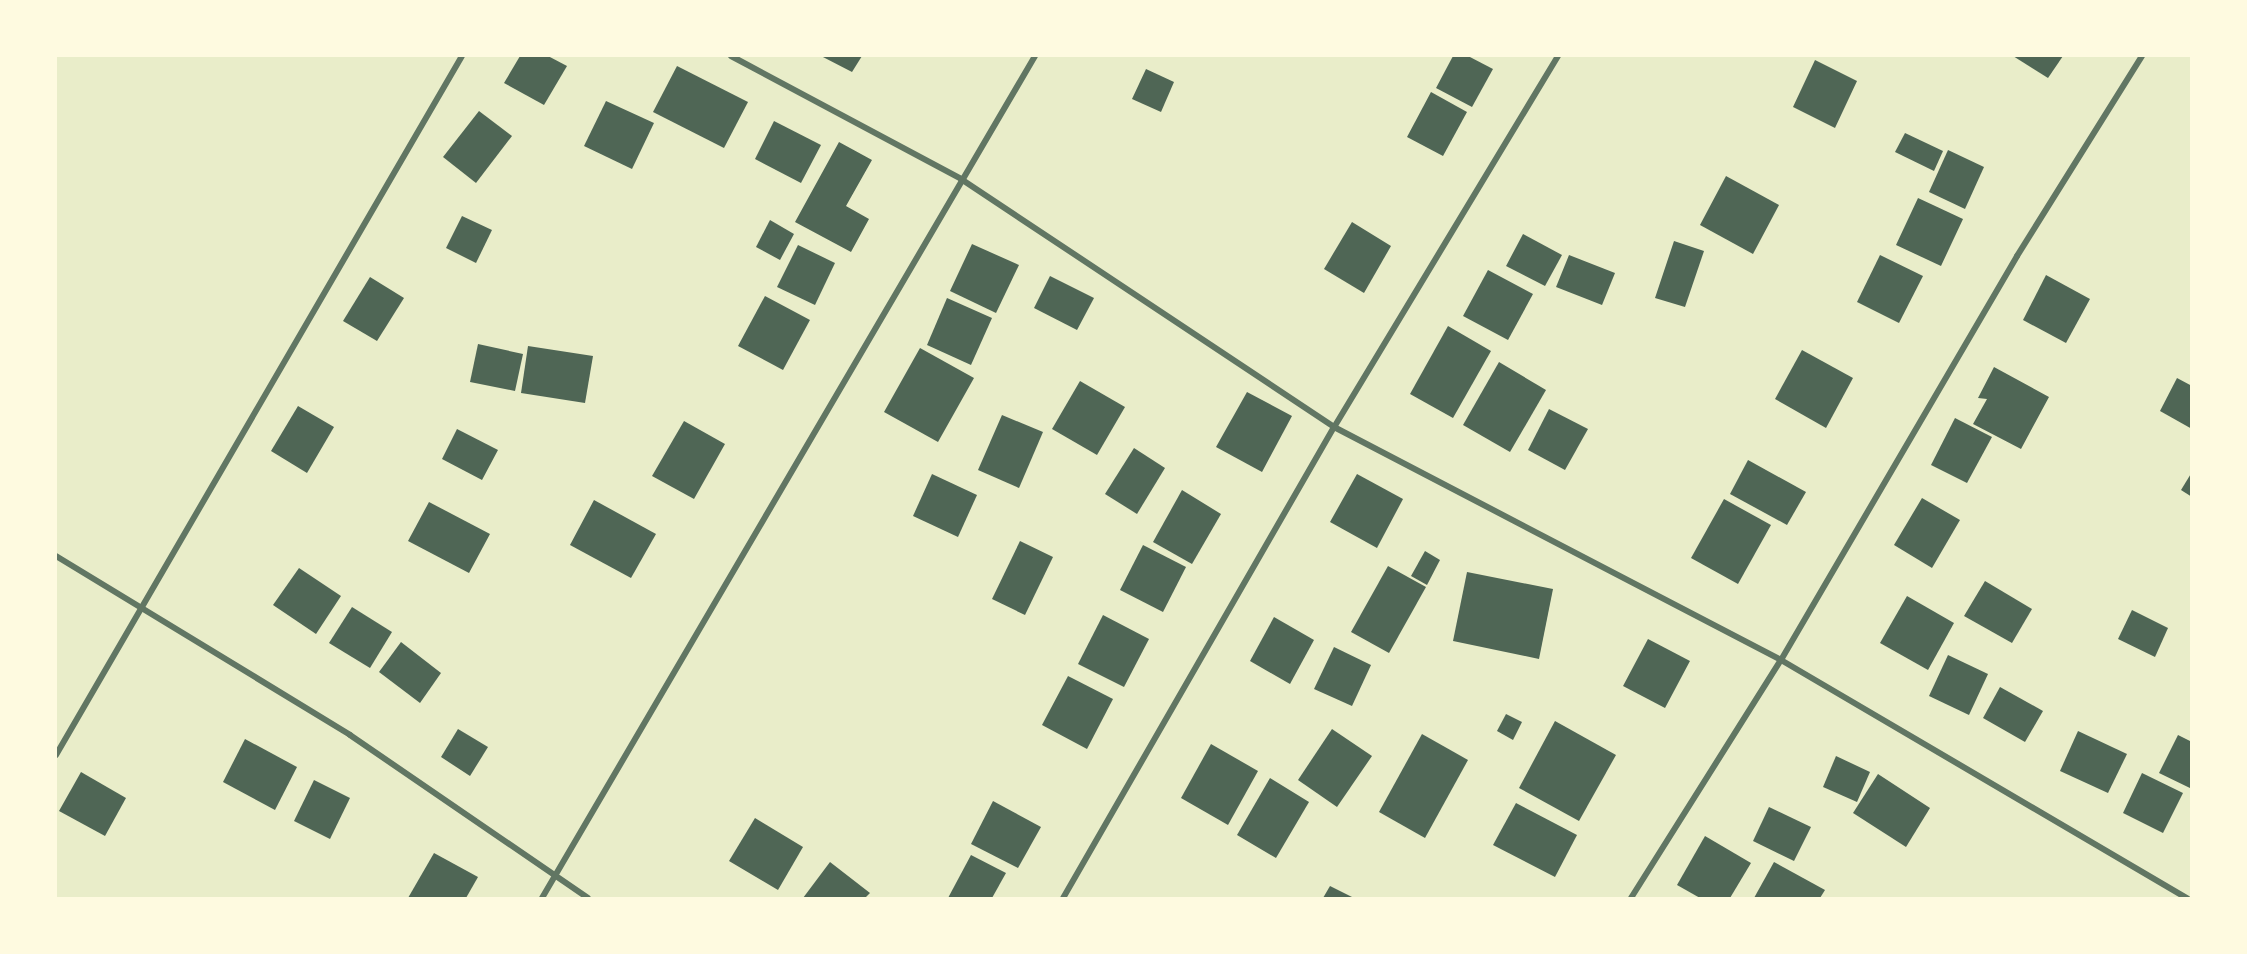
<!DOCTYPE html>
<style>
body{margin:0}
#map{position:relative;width:2247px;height:954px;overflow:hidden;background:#e9edc9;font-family:Rubik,sans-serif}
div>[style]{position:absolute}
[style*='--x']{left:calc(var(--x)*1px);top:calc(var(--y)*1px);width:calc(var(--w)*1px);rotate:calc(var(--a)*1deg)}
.building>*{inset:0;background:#4f6655}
.minor>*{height:6px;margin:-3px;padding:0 3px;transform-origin:3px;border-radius:3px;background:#617663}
span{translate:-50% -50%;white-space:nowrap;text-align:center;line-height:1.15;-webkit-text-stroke:4.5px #fefae0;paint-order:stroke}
.frame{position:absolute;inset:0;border:57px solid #fefae0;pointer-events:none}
</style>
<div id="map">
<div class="building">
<div style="clip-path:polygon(520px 56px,548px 56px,567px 66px,544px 105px,504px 83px)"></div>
<div style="clip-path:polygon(821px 56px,862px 56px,852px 72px)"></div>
<div style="clip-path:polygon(1453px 56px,1468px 56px,1493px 69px,1472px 107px,1436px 88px)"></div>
<div style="clip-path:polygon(2013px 56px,2063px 56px,2048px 78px)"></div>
<div style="clip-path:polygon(1815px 60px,1857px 81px,1835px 128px,1793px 107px)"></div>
<div style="clip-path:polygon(677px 66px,748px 102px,724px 148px,653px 112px)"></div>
<div style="clip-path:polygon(1146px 69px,1174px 82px,1161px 112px,1132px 99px)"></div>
<div style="clip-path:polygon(1431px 92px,1467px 112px,1443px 156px,1407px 137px)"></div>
<div style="clip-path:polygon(606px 101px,654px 123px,632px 169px,584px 146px)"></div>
<div style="clip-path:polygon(479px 111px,512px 136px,476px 183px,443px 157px)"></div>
<div style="clip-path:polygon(774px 121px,821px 145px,801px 183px,755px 159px)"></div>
<div style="clip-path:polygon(1905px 133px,1943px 151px,1934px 171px,1895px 152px)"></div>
<div style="clip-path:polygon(839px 142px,872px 160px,846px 206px,869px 219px,851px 252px,795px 222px)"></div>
<div style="clip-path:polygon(1948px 150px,1984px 167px,1965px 209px,1929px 192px)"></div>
<div style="clip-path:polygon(1726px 176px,1779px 205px,1753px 254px,1700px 225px)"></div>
<div style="clip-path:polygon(1918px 198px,1963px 219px,1941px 266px,1896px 245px)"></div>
<div style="clip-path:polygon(462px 216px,492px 230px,476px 263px,446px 248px)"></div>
<div style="clip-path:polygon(770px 220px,794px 234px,780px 260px,756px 247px)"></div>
<div style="clip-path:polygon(1352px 222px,1391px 246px,1364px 293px,1324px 269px)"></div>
<div style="clip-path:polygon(1523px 234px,1562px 255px,1545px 286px,1506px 266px)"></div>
<div style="clip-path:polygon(1674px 241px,1704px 251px,1685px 307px,1655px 298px)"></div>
<div style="clip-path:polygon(972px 244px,1019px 265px,996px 313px,950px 291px)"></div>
<div style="clip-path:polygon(798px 245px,835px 263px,815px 305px,777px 287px)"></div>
<div style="clip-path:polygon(1569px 255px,1615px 273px,1602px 305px,1556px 287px)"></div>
<div style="clip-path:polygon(1880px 255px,1923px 276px,1899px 323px,1857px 302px)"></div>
<div style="clip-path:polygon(1488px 270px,1533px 294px,1508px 340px,1463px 316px)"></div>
<div style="clip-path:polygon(2046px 275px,2090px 299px,2066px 343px,2023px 320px)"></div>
<div style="clip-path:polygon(1050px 276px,1094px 298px,1077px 330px,1034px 308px)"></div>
<div style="clip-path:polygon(370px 277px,404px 298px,377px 341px,343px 321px)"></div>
<div style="clip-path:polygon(765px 296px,810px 320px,783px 370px,738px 346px)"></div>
<div style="clip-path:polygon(947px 298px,992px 318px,971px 365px,927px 345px)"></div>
<div style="clip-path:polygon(1448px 326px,1491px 351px,1453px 418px,1410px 394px)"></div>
<div style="clip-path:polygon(478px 344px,523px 354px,515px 391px,470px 382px)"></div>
<div style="clip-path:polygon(528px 346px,593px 356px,585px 403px,521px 393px)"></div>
<div style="clip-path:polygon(920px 348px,974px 378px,938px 442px,884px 412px)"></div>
<div style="clip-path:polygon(1802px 350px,1853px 378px,1826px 428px,1775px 399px)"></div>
<div style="clip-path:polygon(1499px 362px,1546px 390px,1510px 452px,1463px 425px)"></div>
<div style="clip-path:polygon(1994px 367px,2049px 397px,2021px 449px,1973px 424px,1987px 399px,1978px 398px)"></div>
<div style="clip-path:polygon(2177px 378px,2192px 386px,2192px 429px,2160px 411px)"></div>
<div style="clip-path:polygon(1080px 381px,1125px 407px,1097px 455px,1052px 429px)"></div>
<div style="clip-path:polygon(1247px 392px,1292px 416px,1262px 472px,1216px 447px)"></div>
<div style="clip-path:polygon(298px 406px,334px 427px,307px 473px,271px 451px)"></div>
<div style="clip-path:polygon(1549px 409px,1588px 429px,1565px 470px,1528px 450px)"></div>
<div style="clip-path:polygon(1002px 415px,1043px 432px,1019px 488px,978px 470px)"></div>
<div style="clip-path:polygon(1955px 418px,1992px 437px,1967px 483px,1931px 465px)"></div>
<div style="clip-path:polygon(684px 421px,725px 444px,694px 499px,652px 476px)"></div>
<div style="clip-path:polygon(457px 429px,498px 450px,482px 480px,442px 459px)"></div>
<div style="clip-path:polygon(1134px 448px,1165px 468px,1137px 514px,1105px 494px)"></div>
<div style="clip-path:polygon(1748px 460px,1806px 492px,1787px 525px,1730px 494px)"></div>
<div style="clip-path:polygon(2192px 472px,2192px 497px,2181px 490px)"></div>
<div style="clip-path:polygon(932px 474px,977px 495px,958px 537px,913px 516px)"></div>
<div style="clip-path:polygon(1357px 474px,1403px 499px,1377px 548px,1330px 522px)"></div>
<div style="clip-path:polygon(1182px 490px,1221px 514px,1192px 564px,1153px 542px)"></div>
<div style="clip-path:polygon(1922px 498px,1960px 520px,1932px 568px,1894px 545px)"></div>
<div style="clip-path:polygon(1724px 499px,1771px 525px,1738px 584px,1691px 558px)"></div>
<div style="clip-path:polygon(594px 500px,656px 534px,631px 578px,570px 545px)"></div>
<div style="clip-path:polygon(429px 502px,490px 534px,469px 573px,408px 541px)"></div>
<div style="clip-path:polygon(1020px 541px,1053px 557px,1025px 615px,992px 599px)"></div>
<div style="clip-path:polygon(1143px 545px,1186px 567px,1163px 612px,1120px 590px)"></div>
<div style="clip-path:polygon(1425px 551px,1440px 560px,1427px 585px,1411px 576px)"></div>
<div style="clip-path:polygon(1388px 566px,1426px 587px,1389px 653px,1351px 632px)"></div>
<div style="clip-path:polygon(299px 568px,341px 596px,316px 634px,273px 605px)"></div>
<div style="clip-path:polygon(1467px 572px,1553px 589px,1539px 659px,1453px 641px)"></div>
<div style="clip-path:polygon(1985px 581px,2032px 609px,2012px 643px,1964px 616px)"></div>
<div style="clip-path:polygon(1907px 596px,1954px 623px,1928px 670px,1880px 643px)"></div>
<div style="clip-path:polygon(352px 607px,392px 632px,370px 668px,329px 643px)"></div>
<div style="clip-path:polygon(2132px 610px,2168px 628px,2155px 657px,2118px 639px)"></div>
<div style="clip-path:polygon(1103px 615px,1149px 639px,1124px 687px,1078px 664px)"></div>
<div style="clip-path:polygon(1274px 617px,1314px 640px,1290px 684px,1250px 661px)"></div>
<div style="clip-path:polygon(1648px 639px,1690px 661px,1665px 708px,1623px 686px)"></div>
<div style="clip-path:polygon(401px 642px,441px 673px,420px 703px,379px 672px)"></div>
<div style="clip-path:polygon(1334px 647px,1371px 665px,1352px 706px,1314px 689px)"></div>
<div style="clip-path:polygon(1948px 655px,1988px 674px,1969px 715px,1929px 696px)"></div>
<div style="clip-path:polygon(1068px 676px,1113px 699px,1087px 749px,1042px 725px)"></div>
<div style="clip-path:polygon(2000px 687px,2043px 711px,2025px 742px,1983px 718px)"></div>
<div style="clip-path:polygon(1506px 714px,1522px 722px,1513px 740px,1497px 731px)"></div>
<div style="clip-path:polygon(1555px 721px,1616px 755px,1579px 821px,1519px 788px)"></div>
<div style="clip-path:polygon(458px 729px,488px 747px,470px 776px,441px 757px)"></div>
<div style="clip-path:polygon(1332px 729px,1372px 756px,1337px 807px,1298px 780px)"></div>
<div style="clip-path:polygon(2078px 731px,2127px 754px,2108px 793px,2060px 771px)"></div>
<div style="clip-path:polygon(1422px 734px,1468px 760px,1425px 838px,1379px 812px)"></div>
<div style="clip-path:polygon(2178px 735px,2192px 742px,2192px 789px,2159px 773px)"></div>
<div style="clip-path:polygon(245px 739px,297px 767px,275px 810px,223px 782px)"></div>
<div style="clip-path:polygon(1211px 744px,1258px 771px,1228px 825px,1181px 798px)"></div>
<div style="clip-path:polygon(1836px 756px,1870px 772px,1857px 802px,1823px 787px)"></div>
<div style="clip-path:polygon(81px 772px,126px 798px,105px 836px,59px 811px)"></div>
<div style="clip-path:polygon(2142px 773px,2183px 793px,2163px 833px,2123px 813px)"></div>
<div style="clip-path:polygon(1878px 774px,1930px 808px,1906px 847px,1853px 813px)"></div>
<div style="clip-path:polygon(1270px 778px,1309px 802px,1276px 858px,1237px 835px)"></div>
<div style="clip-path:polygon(314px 780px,350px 798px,330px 839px,294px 821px)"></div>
<div style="clip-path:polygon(993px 801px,1041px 827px,1018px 868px,971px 844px)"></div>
<div style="clip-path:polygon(1516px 803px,1577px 835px,1555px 877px,1493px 845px)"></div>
<div style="clip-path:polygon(1769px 807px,1811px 827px,1794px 861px,1753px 841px)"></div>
<div style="clip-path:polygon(755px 818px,803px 847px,778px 890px,729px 861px)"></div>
<div style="clip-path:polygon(1705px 836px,1751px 863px,1730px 898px,1700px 898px,1677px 885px)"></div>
<div style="clip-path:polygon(434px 853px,478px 877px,466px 898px,408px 898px)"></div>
<div style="clip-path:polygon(971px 855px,1006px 873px,992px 898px,948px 898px)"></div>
<div style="clip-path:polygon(830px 862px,870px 893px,865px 898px,803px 898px)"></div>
<div style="clip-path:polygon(1774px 862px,1825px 890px,1820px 898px,1754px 898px)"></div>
<div style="clip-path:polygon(1330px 886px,1354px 898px,1323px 898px)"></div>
</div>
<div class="minor">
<div style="--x:731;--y:56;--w:261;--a:28.1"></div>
<div style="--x:961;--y:179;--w:448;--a:33.6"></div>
<div style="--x:1334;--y:427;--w:543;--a:119.91"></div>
<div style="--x:1558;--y:56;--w:433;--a:121.1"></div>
<div style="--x:1334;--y:427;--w:504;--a:27.53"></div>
<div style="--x:1781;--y:660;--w:471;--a:30.4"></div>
<div style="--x:56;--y:556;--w:344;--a:31.3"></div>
<div style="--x:350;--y:735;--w:288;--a:34.4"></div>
<div style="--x:56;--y:755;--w:808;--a:-59.85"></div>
<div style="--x:542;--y:898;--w:976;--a:-59.65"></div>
<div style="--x:1631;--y:898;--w:281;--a:-57.8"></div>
<div style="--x:1781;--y:660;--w:468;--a:-59.7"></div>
<div style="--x:2017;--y:256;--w:236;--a:-58"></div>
</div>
<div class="frame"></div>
</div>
